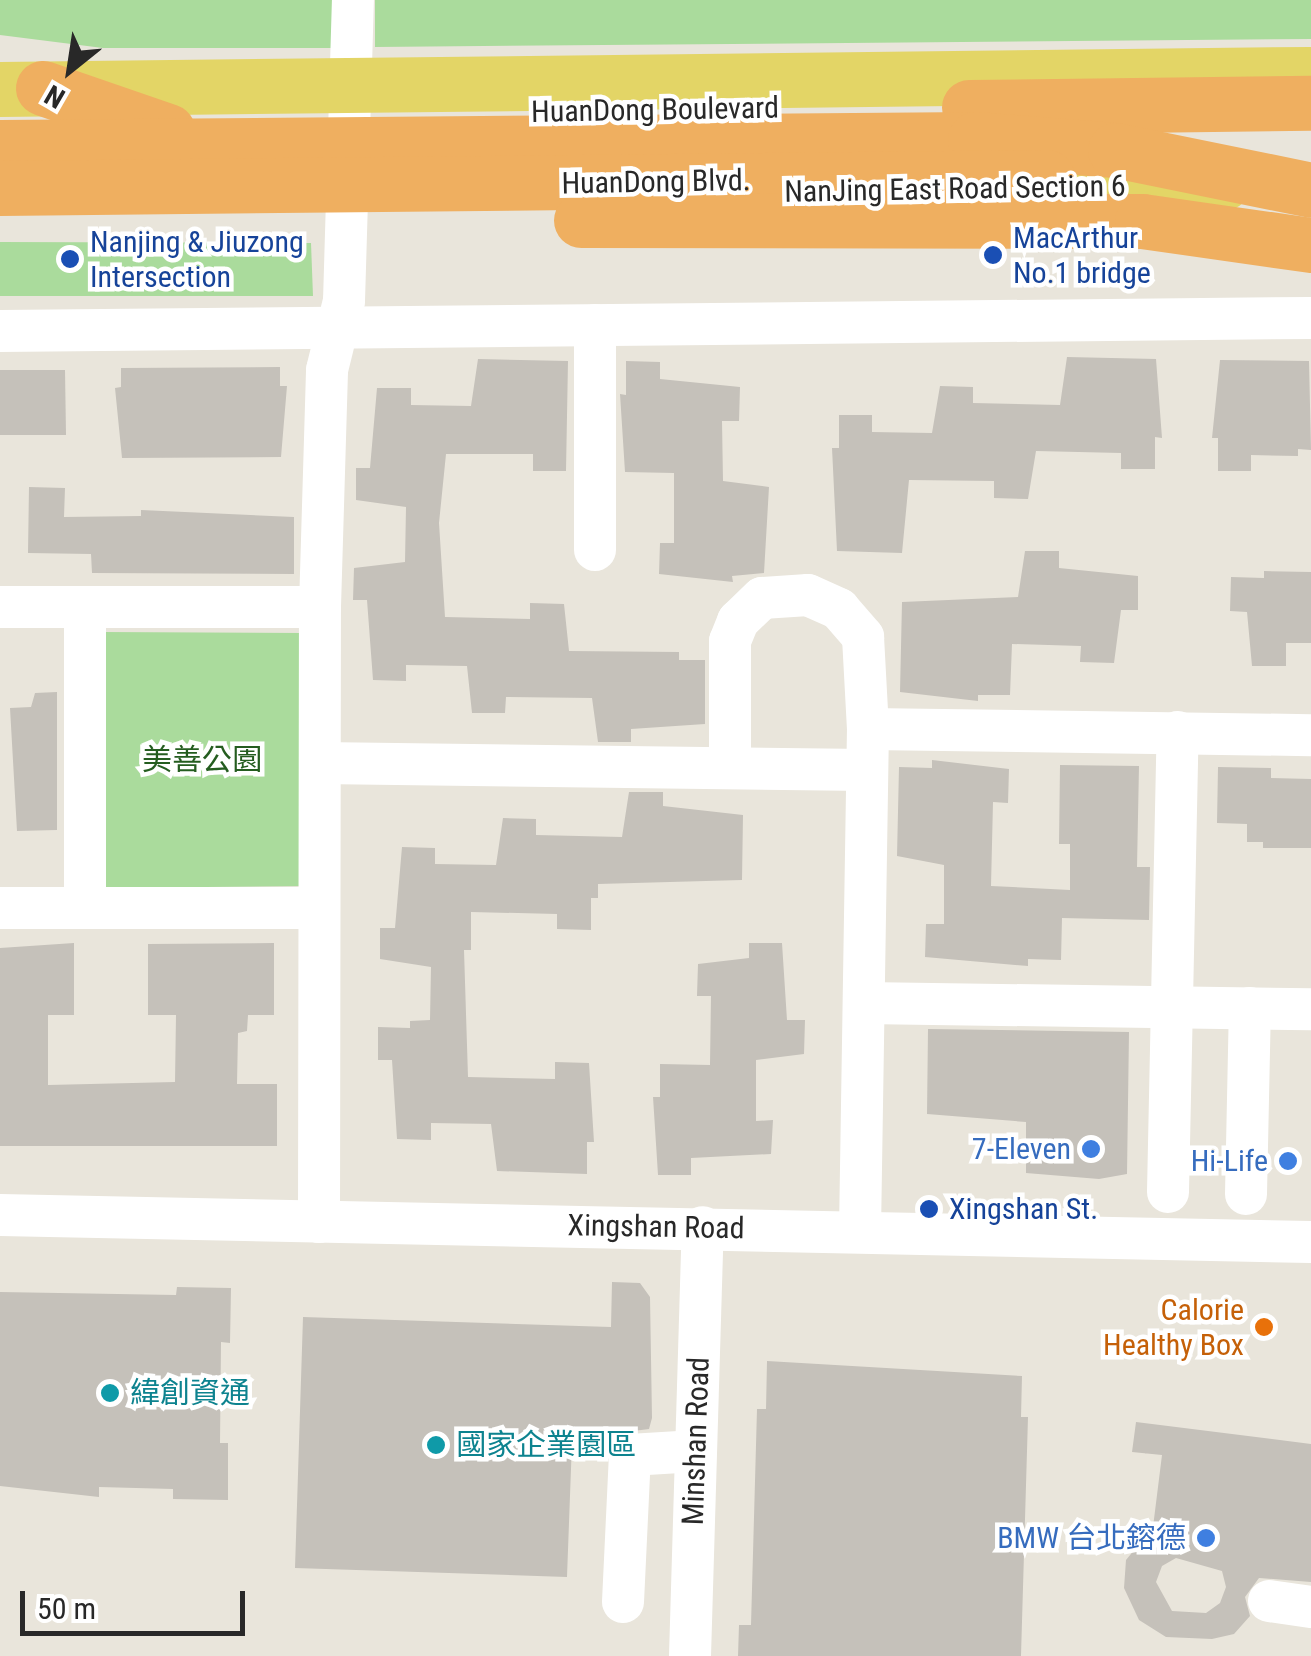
<!DOCTYPE html>
<meta charset="utf-8">
<style>
body{margin:0}
#map{position:relative;width:1311px;height:1656px;overflow:hidden;background:#e9e5db;font-family:"Roboto Condensed","Noto Sans TC",sans-serif}
div>[style]{position:absolute}
[style*='--x']{left:calc(var(--x)*1px);top:calc(var(--y)*1px);width:calc(var(--w)*1px);rotate:calc(var(--a)*1deg)}
.green>*{inset:0;background:#aadb9c}
.building>*{inset:0;background:#c5c1ba}
.minor>*{height:42px;margin:-21px;padding:0 21px;transform-origin:21px;border-radius:21px;background:#fff}
.major>*{height:55px;margin:-27.5px;padding:0 27.5px;transform-origin:27.5px;border-radius:27.5px;background:#e3d566}
.highway>*{height:55px;margin:-27.5px;padding:0 27.5px;transform-origin:27.5px;border-radius:27.5px;background:#efaf60}
.dots>*{width:28px;height:28px;translate:-50% -50%;box-sizing:border-box;border:5px solid #fff;border-radius:50%}
span{translate:-50% -50%;white-space:nowrap;text-align:center;line-height:1.15;-webkit-text-stroke:9px #fff;paint-order:stroke}
.street-label{font-size:30px;color:#282828}
.transit-label{font-size:30px;color:#164399}
.left{translate:0 -50%;text-align:left}
.park-label{font-size:30px;color:#255d20}
.shop-label{font-size:30px;color:#366cbe}
.right{translate:-100% -50%;text-align:right}
.food-label{font-size:30px;color:#c56008}
.culture-label{font-size:30px;color:#0d838f}
.north{position:absolute;left:20px;top:20px;width:100px;height:100px;-webkit-text-stroke:8px #fff;paint-order:stroke;rotate:210deg;font-size:28px;font-weight:700;line-height:40px;text-align:center;color:#282828}
.north::after{content:'';display:block;margin:auto;width:35px;height:45px;background:#282828;clip-path:polygon(50% 0,100% 100%,50% 72%,0 100%)}
.scale{position:absolute;left:20px;top:1591px;width:225px;height:45px;box-sizing:border-box;border:5px solid #282828;border-top:0;padding-left:12px;font-size:30px;line-height:35px;white-space:nowrap;color:#282828;-webkit-text-stroke:8px #fff;paint-order:stroke}
</style>
<div id="map">
<div class="green">
<div style="clip-path:polygon(0 0,335px 0,336px 48px,103px 48px,0 35px)"></div>
<div style="clip-path:polygon(375px 0,1311px 0,1311px 39px,375px 47px)"></div>
<div style="clip-path:polygon(0 242px,311px 243px,313px 296px,0 296px)"></div>
<div style="clip-path:polygon(102px 632px,302px 633px,302px 886px,103px 888px)"></div>
</div>
<div class="building">
<div style="clip-path:polygon(1067px 357px,1156px 359px,1162px 438px,1155px 437px,1155px 469px,1121px 469px,1121px 453px,1036px 451px,1028px 499px,994px 498px,994px 481px,909px 480px,902px 553px,837px 551px,832px 448px,839px 448px,839px 415px,872px 415px,872px 432px,932px 433px,940px 386px,973px 387px,973px 403px,1060px 405px)"></div>
<div style="clip-path:polygon(478px 359px,568px 361px,566px 471px,533px 471px,533px 454px,446px 454px,439px 523px,445px 617px,530px 619px,530px 603px,564px 604px,569px 651px,679px 652px,679px 660px,705px 660px,705px 724px,631px 729px,631px 742px,598px 742px,592px 698px,506px 697px,505px 713px,472px 713px,467px 666px,406px 665px,406px 681px,373px 680px,367px 600px,353px 600px,354px 568px,405px 562px,406px 507px,356px 500px,356px 468px,370px 468px,377px 388px,411px 388px,411px 405px,471px 406px)"></div>
<div style="clip-path:polygon(1220px 360px,1309px 361px,1311px 450px,1298px 449px,1298px 456px,1251px 455px,1251px 471px,1218px 471px,1218px 438px,1212px 438px)"></div>
<div style="clip-path:polygon(626px 361px,660px 362px,660px 379px,740px 387px,739px 421px,722px 421px,723px 481px,769px 487px,764px 573px,732px 576px,733px 582px,659px 574px,660px 543px,674px 543px,674px 473px,625px 472px,620px 394px,626px 395px)"></div>
<div style="clip-path:polygon(280px 367px,280px 386px,287px 386px,281px 457px,122px 458px,115px 388px,121px 387px,121px 368px)"></div>
<div style="clip-path:polygon(0 370px,65px 370px,66px 435px,0 435px)"></div>
<div style="clip-path:polygon(29px 487px,65px 488px,64px 517px,141px 516px,141px 510px,294px 517px,294px 574px,92px 573px,91px 554px,28px 553px)"></div>
<div style="clip-path:polygon(1025px 551px,1059px 551px,1059px 568px,1138px 576px,1138px 610px,1121px 610px,1114px 663px,1080px 662px,1081px 646px,1012px 644px,1010px 695px,978px 695px,978px 701px,900px 692px,902px 602px,1018px 597px)"></div>
<div style="clip-path:polygon(1264px 571px,1311px 572px,1311px 643px,1286px 643px,1286px 666px,1252px 666px,1247px 612px,1230px 611px,1231px 577px,1264px 578px)"></div>
<div style="clip-path:polygon(57px 692px,57px 830px,17px 831px,10px 708px,31px 707px,35px 693px)"></div>
<div style="clip-path:polygon(932px 760px,1009px 769px,1008px 803px,993px 802px,991px 886px,1070px 890px,1070px 844px,1059px 844px,1060px 765px,1139px 766px,1137px 867px,1150px 867px,1149px 920px,1062px 918px,1061px 960px,1028px 959px,1028px 966px,925px 957px,926px 924px,944px 924px,944px 865px,897px 856px,899px 767px,932px 768px)"></div>
<div style="clip-path:polygon(1218px 767px,1271px 768px,1271px 778px,1311px 779px,1311px 848px,1263px 848px,1263px 842px,1247px 842px,1247px 824px,1217px 823px)"></div>
<div style="clip-path:polygon(629px 792px,663px 792px,663px 806px,743px 815px,742px 880px,598px 884px,598px 898px,591px 898px,591px 930px,557px 929px,557px 914px,471px 912px,471px 950px,464px 950px,468px 1077px,555px 1079px,555px 1062px,589px 1063px,594px 1142px,587px 1142px,587px 1174px,497px 1171px,491px 1124px,431px 1123px,431px 1140px,397px 1139px,392px 1060px,378px 1060px,378px 1027px,410px 1028px,410px 1021px,430px 1020px,431px 967px,380px 959px,380px 928px,395px 928px,402px 847px,435px 848px,435px 864px,496px 865px,503px 818px,536px 819px,536px 835px,622px 837px)"></div>
<div style="clip-path:polygon(74px 943px,74px 1015px,48px 1015px,48px 1085px,175px 1082px,176px 1015px,148px 1015px,148px 944px,274px 943px,274px 1015px,248px 1015px,247px 1031px,238px 1033px,237px 1084px,277px 1084px,277px 1146px,0 1146px,0 948px)"></div>
<div style="clip-path:polygon(749px 943px,782px 943px,787px 1020px,805px 1020px,804px 1054px,756px 1060px,756px 1121px,773px 1120px,771px 1154px,691px 1158px,691px 1175px,658px 1175px,653px 1097px,660px 1097px,660px 1064px,710px 1065px,711px 996px,697px 996px,698px 964px,749px 958px)"></div>
<div style="clip-path:polygon(928px 1029px,1129px 1032px,1127px 1174px,1099px 1179px,1026px 1173px,1026px 1122px,927px 1114px)"></div>
<div style="clip-path:polygon(612px 1282px,640px 1283px,650px 1297px,652px 1418px,649px 1429px,618px 1433px,608px 1443px,572px 1442px,567px 1577px,295px 1568px,303px 1317px,611px 1327px)"></div>
<div style="clip-path:polygon(177px 1287px,231px 1288px,230px 1343px,221px 1342px,220px 1443px,228px 1443px,228px 1500px,173px 1499px,173px 1489px,99px 1487px,99px 1497px,0 1486px,0 1292px,176px 1295px)"></div>
<div style="clip-path:polygon(767px 1361px,1022px 1376px,1021px 1417px,1028px 1417px,1021px 1656px,738px 1656px,739px 1625px,751px 1625px,757px 1409px,766px 1409px)"></div>
<div style="clip-path:polygon(evenodd,1136px 1422px,1311px 1444px,1311px 1582px,1259px 1578px,1245px 1597px,1250px 1616px,1234px 1634px,1212px 1639px,1166px 1637px,1139px 1620px,1124px 1588px,1126px 1560px,1153px 1527px,1162px 1455px,1132px 1452px,1136px 1422px,1176px 1558px,1222px 1571px,1226px 1587px,1220px 1603px,1206px 1613px,1172px 1611px,1156px 1582px,1162px 1566px,1176px 1558px)"></div>
</div>
<div class="minor">
<div style="--x:0;--y:331;--w:1311;--a:-0.57"></div>
<div style="--x:595;--y:550;--w:225;--a:-90"></div>
<div style="--x:0;--y:607;--w:320;--a:0"></div>
<div style="--x:85;--y:609;--w:299;--a:90"></div>
<div style="--x:320;--y:763;--w:547;--a:0.73"></div>
<div style="--x:730;--y:767;--w:126;--a:-90"></div>
<div style="--x:730;--y:641;--w:22;--a:-68"></div>
<div style="--x:738;--y:621;--w:33;--a:-44"></div>
<div style="--x:762;--y:598;--w:46;--a:-3.7"></div>
<div style="--x:808;--y:595;--w:34;--a:24"></div>
<div style="--x:839;--y:609;--w:37;--a:49"></div>
<div style="--x:863;--y:637;--w:92;--a:86.9"></div>
<div style="--x:0;--y:908;--w:319;--a:0"></div>
<div style="--x:864;--y:1003;--w:447;--a:0.8"></div>
<div style="--x:1168;--y:1192;--w:460;--a:-88.8"></div>
<div style="--x:1246;--y:1194;--w:186;--a:-88.8"></div>
<div style="--x:0;--y:1215;--w:1311;--a:1.18"></div>
<div style="--x:319;--y:1222;--w:615;--a:-89.91"></div>
<div style="--x:320;--y:607;--w:237;--a:-88.3"></div>
<div style="--x:327;--y:370;--w:71;--a:-76.2"></div>
<div style="--x:344;--y:301;--w:301;--a:-88.3"></div>
<div style="--x:860;--y:1231;--w:502;--a:-89.09"></div>
<div style="--x:868;--y:729;--w:443;--a:0.8"></div>
<div style="--x:1269;--y:1601;--w:42;--a:8.1"></div>
<div style="--x:623;--y:1602;--w:147;--a:-87.3"></div>
<div style="--x:630;--y:1455;--w:66;--a:-3.5"></div>
<div style="--x:690;--y:1656;--w:429;--a:-88.3"></div>
</div>
<div class="major">
<div style="--x:0;--y:89;--w:1311;--a:-0.66"></div>
<div style="--x:999;--y:188;--w:224;--a:-1.3"></div>
</div>
<div class="highway">
<div style="--x:43;--y:88;--w:132;--a:19"></div>
<div style="--x:969;--y:107;--w:342;--a:-0.7"></div>
<div style="--x:0;--y:147;--w:975;--a:-0.47"></div>
<div style="--x:975;--y:139;--w:140;--a:4.5"></div>
<div style="--x:1115;--y:150;--w:200;--a:11.5"></div>
<div style="--x:0;--y:188;--w:1047;--a:-0.6"></div>
<div style="--x:581;--y:220;--w:561;--a:0.1"></div>
<div style="--x:1142;--y:221;--w:171;--a:8.1"></div>
</div>
<div class="dots">
<div style="left:993px;top:255px;background:#1a4fb4"></div>
<div style="left:70px;top:259px;background:#1a4fb4"></div>
<div style="left:1091px;top:1149px;background:#3f7fe0"></div>
<div style="left:1288px;top:1161px;background:#3f7fe0"></div>
<div style="left:929px;top:1209px;background:#1a4fb4"></div>
<div style="left:1264px;top:1327px;background:#e8710a"></div>
<div style="left:110px;top:1393px;background:#0f9aa8"></div>
<div style="left:436px;top:1445px;background:#0f9aa8"></div>
<div style="left:1206px;top:1538px;background:#3f7fe0"></div>
</div>
<div class="street-label">
<span style="left:655px;top:110px;rotate:-1deg">HuanDong Boulevard</span>
<span style="left:656px;top:182px;rotate:-1deg">HuanDong Blvd.</span>
<span style="left:955px;top:189px;rotate:-1deg">NanJing East Road Section 6</span>
<span style="left:656px;top:1227px;rotate:1deg">Xingshan Road</span>
<span style="left:696px;top:1441px;rotate:-88deg">Minshan Road</span>
</div>
<div class="transit-label">
<span class="left" style="left:1013px;top:255px">MacArthur<br>No.1 bridge</span>
<span class="left" style="left:90px;top:259px">Nanjing &amp; Jiuzong<br>Intersection</span>
<span class="left" style="left:949px;top:1209px">Xingshan St.</span>
</div>
<div class="park-label">
<span style="left:202px;top:760px">美善公園</span>
</div>
<div class="shop-label">
<span class="right" style="left:1071px;top:1149px">7-Eleven</span>
<span class="right" style="left:1268px;top:1161px">Hi-Life</span>
<span class="right" style="left:1186px;top:1538px">BMW 台北鎔德</span>
</div>
<div class="food-label">
<span class="right" style="left:1244px;top:1327px">Calorie<br>Healthy Box</span>
</div>
<div class="culture-label">
<span class="left" style="left:130px;top:1393px">緯創資通</span>
<span class="left" style="left:456px;top:1445px">國家企業園區</span>
</div>
<div class="north">N</div>
<div class="scale">50 m</div>
</div>
